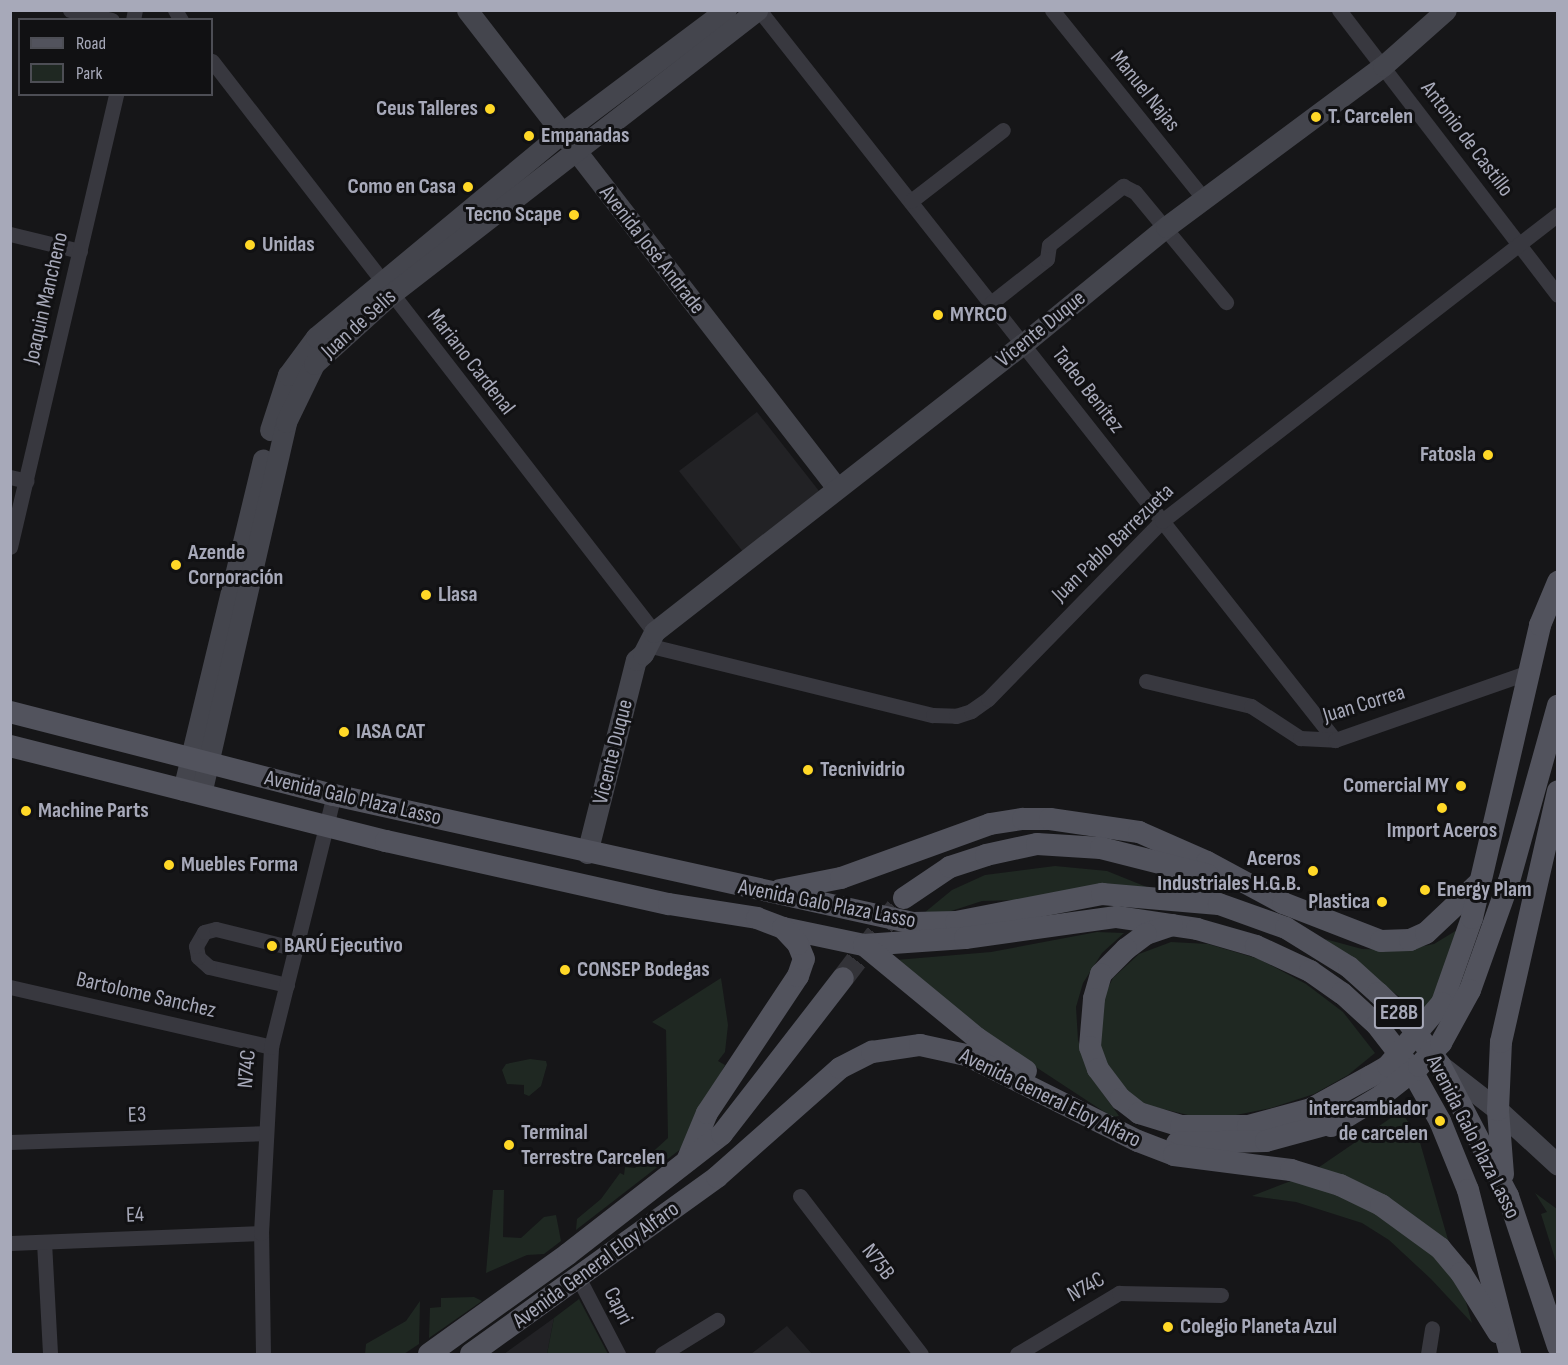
<!DOCTYPE html>
<meta charset="utf-8">
<style>
body{margin:0}
#map{position:relative;width:1568px;height:1365px;overflow:hidden;background:#161618;font-family:"Sofia Sans Condensed",sans-serif}
div>[style]{position:absolute}
[style*='--x']{left:calc(var(--x)*1px);top:calc(var(--y)*1px);width:calc(var(--w)*1px);rotate:calc(var(--a)*1deg)}
.built>*{inset:0;background:#222225}
.green>*{inset:0;background:#1f2822}
.primary-tunnel>*{height:22px;margin-top:-11px;transform-origin:0;background:repeating-linear-gradient(90deg,#333338 0 22px,transparent 0 33px)}
.street>*{height:15px;margin:-7.5px;padding:0 7.5px;transform-origin:7.5px;border-radius:7.5px;background:#38383f}
.secondary>*{height:21px;margin:-10.5px;padding:0 10.5px;transform-origin:10.5px;border-radius:10.5px;background:#44454d}
.primary>*{height:22px;margin:-11px;padding:0 11px;transform-origin:11px;border-radius:11px;background:#52535d}
.primary-bridge>*{height:22px;margin:-11px;padding:0 11px;transform-origin:11px;border-radius:11px;background:#52535d}
.dots>*{width:16px;height:16px;translate:-50% -50%;box-sizing:border-box;border:3px solid #111113;border-radius:50%}
span{translate:-50% -50%;white-space:nowrap;text-align:center;line-height:1.15;-webkit-text-stroke:6px #111113;paint-order:stroke}
.shield-label span{padding:2px 4px;background:#111113;border:2px solid;border-radius:4px;-webkit-text-stroke-width:0}
.shield-label{font-size:21px;color:#a7a9b9;font-weight:700}
.street-label{font-size:22px;color:#a7a9b9}
.poi-label{font-size:22px;color:#a7a9b9;font-weight:700}
.right{translate:-100% -50%;text-align:right}
.left{translate:0 -50%;text-align:left}
.frame{position:absolute;inset:0;border:12px solid #a7a9b9;pointer-events:none}
.legend{position:absolute;left:18px;top:18px;width:195px;height:78px;box-sizing:border-box;background:#111113;border:2px solid #4d4e55;margin:0;padding:8px 10px;list-style:none;font-size:18px;color:#a7a9b9}
.legend li{display:flex;align-items:center;gap:12px;height:30px}
.legend b{width:30px;border:2px solid #4d4e55}
</style>
<div id="map">
<div class="built">
<div style="clip-path:polygon(757px 412px,819px 491px,744px 553px,679px 471px)"></div>
<div style="clip-path:polygon(554px 1318px,547px 1354px,504px 1354px)"></div>
<div style="clip-path:polygon(787px 1326px,812px 1354px,751px 1354px)"></div>
</div>
<div class="green">
<div style="clip-path:polygon(1055px 866px,1107px 871px,1169px 896px,982px 901px,945px 913px,924px 913px,952px 890px,985px 875px)"></div>
<div style="clip-path:polygon(1457px 930px,1442px 979px,1424px 1016px,1325px 939px,1362px 949px,1404px 950px,1434px 944px)"></div>
<div style="clip-path:polygon(1097px 932px,1124px 933px,1102px 953px,1083px 983px,1076px 1007px,1078px 1040px,1089px 1074px,1119px 1116px,1112px 1117px,987px 1035px,896px 960px,991px 952px)"></div>
<div style="clip-path:polygon(1171px 942px,1208px 944px,1259px 959px,1306px 984px,1343px 1012px,1375px 1053px,1348px 1075px,1314px 1094px,1271px 1108px,1226px 1117px,1192px 1116px,1138px 1103px,1102px 1061px,1099px 1032px,1102px 1000px,1113px 978px,1139px 954px)"></div>
<div style="clip-path:polygon(721px 978px,728px 1025px,725px 1052px,718px 1061px,725px 1065px,682px 1148px,576px 1230px,577px 1219px,601px 1199px,620px 1173px,624px 1175px,625px 1167px,635px 1168px,668px 1138px,666px 1030px,652px 1022px)"></div>
<div style="clip-path:polygon(530px 1059px,546px 1061px,547px 1065px,541px 1086px,529px 1096px,524px 1094px,524px 1085px,507px 1084px,502px 1070px,506px 1064px)"></div>
<div style="clip-path:polygon(1401px 1111px,1419px 1139px,1472px 1323px,1431px 1279px,1389px 1240px,1362px 1223px,1296px 1202px,1252px 1196px,1309px 1174px)"></div>
<div style="clip-path:polygon(493px 1190px,504px 1190px,503px 1237px,521px 1238px,544px 1217px,556px 1215px,561px 1241px,544px 1254px,527px 1255px,486px 1273px)"></div>
<div style="clip-path:polygon(1535px 1193px,1557px 1209px,1557px 1265px,1541px 1214px,1547px 1212px)"></div>
<div style="clip-path:polygon(474px 1297px,482px 1301px,429px 1338px,430px 1308px,441px 1307px,441px 1298px)"></div>
<div style="clip-path:polygon(579px 1299px,608px 1354px,547px 1354px,554px 1318px)"></div>
<div style="clip-path:polygon(420px 1301px,419px 1344px,404px 1354px,365px 1354px,366px 1344px,406px 1321px)"></div>
</div>
<div class="primary-tunnel">
<div style="--x:843;--y:978;--w:101;--a:-52.7"></div>
</div>
<div class="street">
<div style="--x:70;--y:10;--w:43;--a:13.4"></div>
<div style="--x:175;--y:10;--w:12;--a:59"></div>
<div style="--x:759;--y:10;--w:930;--a:51.73"></div>
<div style="--x:1052;--y:10;--w:243;--a:51.2"></div>
<div style="--x:1339;--y:10;--w:359;--a:52.5"></div>
<div style="--x:133;--y:20;--w:10;--a:-79"></div>
<div style="--x:212;--y:61;--w:722;--a:52.26"></div>
<div style="--x:911;--y:201;--w:116;--a:-37.7"></div>
<div style="--x:10;--y:234;--w:72;--a:13.7"></div>
<div style="--x:991;--y:303;--w:71;--a:-38.2"></div>
<div style="--x:1047;--y:259;--w:14;--a:-82"></div>
<div style="--x:1049;--y:245;--w:95;--a:-38.6"></div>
<div style="--x:1123;--y:186;--w:13;--a:27"></div>
<div style="--x:1135;--y:192;--w:143;--a:50.4"></div>
<div style="--x:10;--y:477;--w:17;--a:13"></div>
<div style="--x:10;--y:547;--w:465;--a:-76.8"></div>
<div style="--x:647;--y:645;--w:294;--a:13.8"></div>
<div style="--x:933;--y:715;--w:23;--a:2"></div>
<div style="--x:956;--y:716;--w:16;--a:-18"></div>
<div style="--x:971;--y:711;--w:21;--a:-35"></div>
<div style="--x:988;--y:699;--w:249;--a:-45.7"></div>
<div style="--x:1162;--y:521;--w:501;--a:-37.78"></div>
<div style="--x:1146;--y:681;--w:108;--a:13.4"></div>
<div style="--x:1251;--y:706;--w:59;--a:33.1"></div>
<div style="--x:1300;--y:738;--w:35;--a:3"></div>
<div style="--x:1335;--y:740;--w:206;--a:-19.3"></div>
<div style="--x:287;--y:985;--w:80;--a:-167"></div>
<div style="--x:209;--y:967;--w:15;--a:-138"></div>
<div style="--x:198;--y:957;--w:11;--a:-100"></div>
<div style="--x:196;--y:946;--w:16;--a:-60"></div>
<div style="--x:204;--y:932;--w:12;--a:-14"></div>
<div style="--x:216;--y:929;--w:82;--a:14"></div>
<div style="--x:10;--y:987;--w:268;--a:12.9"></div>
<div style="--x:10;--y:1142;--w:254;--a:-2"></div>
<div style="--x:800;--y:1196;--w:199;--a:52.6"></div>
<div style="--x:44;--y:1242;--w:112;--a:86.9"></div>
<div style="--x:10;--y:1243;--w:251;--a:-2.3"></div>
<div style="--x:579;--y:1279;--w:85;--a:62.5"></div>
<div style="--x:263;--y:1354;--w:121;--a:-90.9"></div>
<div style="--x:261;--y:1233;--w:186;--a:-86.9"></div>
<div style="--x:271;--y:1047;--w:260;--a:-76"></div>
<div style="--x:662;--y:1354;--w:65;--a:-31.7"></div>
<div style="--x:1017;--y:1354;--w:119;--a:-30.9"></div>
<div style="--x:1119;--y:1293;--w:102;--a:1.1"></div>
<div style="--x:1428;--y:1354;--w:26;--a:-81"></div>
</div>
<div class="secondary">
<div style="--x:467;--y:10;--w:604;--a:52.26"></div>
<div style="--x:270;--y:430;--w:58;--a:-71.9"></div>
<div style="--x:288;--y:375;--w:47;--a:-53.6"></div>
<div style="--x:316;--y:337;--w:320;--a:-39.7"></div>
<div style="--x:562;--y:133;--w:205;--a:-36.9"></div>
<div style="--x:183;--y:790;--w:340;--a:-76.4"></div>
<div style="--x:201;--y:794;--w:382;--a:-77.1"></div>
<div style="--x:286;--y:422;--w:64;--a:-64.2"></div>
<div style="--x:314;--y:364;--w:103;--a:-42.2"></div>
<div style="--x:390;--y:295;--w:465;--a:-37.8"></div>
<div style="--x:587;--y:853;--w:199;--a:-75.8"></div>
<div style="--x:636;--y:660;--w:9;--a:-41"></div>
<div style="--x:643;--y:654;--w:25;--a:-63"></div>
<div style="--x:654;--y:632;--w:468;--a:-38"></div>
<div style="--x:1023;--y:344;--w:185;--a:-39.3"></div>
<div style="--x:1166;--y:227;--w:270;--a:-36.6"></div>
<div style="--x:1383;--y:66;--w:84;--a:-41.6"></div>
<div style="--x:1440;--y:1065;--w:73;--a:37.8"></div>
<div style="--x:1498;--y:1110;--w:81;--a:42.5"></div>
</div>
<div class="primary">
<div style="--x:10;--y:712;--w:334;--a:14.4"></div>
<div style="--x:334;--y:795;--w:593;--a:12.47"></div>
<div style="--x:913;--y:923;--w:43;--a:-1.3"></div>
<div style="--x:956;--y:922;--w:149;--a:-10.9"></div>
<div style="--x:1102;--y:894;--w:117;--a:4.9"></div>
<div style="--x:1219;--y:904;--w:71;--a:19.7"></div>
<div style="--x:1286;--y:928;--w:74;--a:31.8"></div>
<div style="--x:1349;--y:967;--w:39;--a:42"></div>
<div style="--x:1378;--y:993;--w:42;--a:44"></div>
<div style="--x:1408;--y:1022;--w:54;--a:53.3"></div>
<div style="--x:1440;--y:1065;--w:148;--a:62.6"></div>
<div style="--x:1508;--y:1196;--w:158;--a:71.6"></div>
<div style="--x:10;--y:746;--w:388;--a:14.2"></div>
<div style="--x:386;--y:841;--w:290;--a:12.6"></div>
<div style="--x:669;--y:904;--w:89;--a:9"></div>
<div style="--x:757;--y:918;--w:28;--a:21"></div>
<div style="--x:783;--y:928;--w:83;--a:11.9"></div>
<div style="--x:864;--y:945;--w:101;--a:-4"></div>
<div style="--x:965;--y:938;--w:153;--a:-7.9"></div>
<div style="--x:1117;--y:917;--w:81;--a:8.5"></div>
<div style="--x:1197;--y:929;--w:61;--a:16.1"></div>
<div style="--x:1256;--y:946;--w:60;--a:24.8"></div>
<div style="--x:1310;--y:971;--w:39;--a:35"></div>
<div style="--x:1342;--y:993;--w:47;--a:42.4"></div>
<div style="--x:1377;--y:1025;--w:56;--a:52.3"></div>
<div style="--x:1411;--y:1069;--w:60;--a:60.9"></div>
<div style="--x:1440;--y:1121;--w:74;--a:67.9"></div>
<div style="--x:1468;--y:1190;--w:169;--a:75.6"></div>
<div style="--x:780;--y:890;--w:62;--a:-11.1"></div>
<div style="--x:841;--y:878;--w:158;--a:-19.9"></div>
<div style="--x:990;--y:824;--w:33;--a:-9"></div>
<div style="--x:1023;--y:819;--w:27;--a:0"></div>
<div style="--x:1050;--y:819;--w:90;--a:8.3"></div>
<div style="--x:1139;--y:832;--w:74;--a:23.8"></div>
<div style="--x:1207;--y:862;--w:86;--a:28.3"></div>
<div style="--x:1283;--y:903;--w:105;--a:21.2"></div>
<div style="--x:1381;--y:941;--w:29;--a:-2"></div>
<div style="--x:1410;--y:940;--w:17;--a:-24"></div>
<div style="--x:1426;--y:933;--w:74;--a:-43.4"></div>
<div style="--x:904;--y:898;--w:55;--a:-34"></div>
<div style="--x:950;--y:867;--w:38;--a:-18"></div>
<div style="--x:986;--y:855;--w:52;--a:-12.2"></div>
<div style="--x:1037;--y:844;--w:64;--a:3.6"></div>
<div style="--x:1101;--y:848;--w:110;--a:14.2"></div>
<div style="--x:1172;--y:925;--w:28;--a:161"></div>
<div style="--x:1146;--y:934;--w:25;--a:143"></div>
<div style="--x:1126;--y:949;--w:35;--a:135"></div>
<div style="--x:1101;--y:974;--w:26;--a:106"></div>
<div style="--x:1094;--y:999;--w:48;--a:94.8"></div>
<div style="--x:1090;--y:1047;--w:23;--a:70"></div>
<div style="--x:1098;--y:1069;--w:38;--a:53"></div>
<div style="--x:1121;--y:1099;--w:23;--a:38"></div>
<div style="--x:1139;--y:1113;--w:44;--a:17.2"></div>
<div style="--x:1181;--y:1126;--w:67;--a:0"></div>
<div style="--x:1248;--y:1126;--w:65;--a:-15.1"></div>
<div style="--x:1311;--y:1109;--w:68;--a:-28.8"></div>
<div style="--x:864;--y:945;--w:146;--a:39.5"></div>
<div style="--x:977;--y:1038;--w:59;--a:34"></div>
<div style="--x:1470;--y:990;--w:116;--a:-70.3"></div>
<div style="--x:1509;--y:881;--w:182;--a:-74.4"></div>
<div style="--x:1442;--y:1003;--w:90;--a:-70.6"></div>
<div style="--x:1472;--y:918;--w:301;--a:-76.9"></div>
<div style="--x:1540;--y:625;--w:47;--a:-67.3"></div>
<div style="--x:1331;--y:1126;--w:58;--a:-31"></div>
<div style="--x:1177;--y:1143;--w:89;--a:-1.3"></div>
<div style="--x:1266;--y:1141;--w:80;--a:-15.3"></div>
<div style="--x:687;--y:1161;--w:52;--a:-67.4"></div>
<div style="--x:707;--y:1113;--w:164;--a:-56.4"></div>
<div style="--x:798;--y:976;--w:18;--a:-71"></div>
<div style="--x:804;--y:959;--w:16;--a:-112"></div>
<div style="--x:798;--y:944;--w:22;--a:-133"></div>
<div style="--x:1503;--y:1174;--w:64;--a:-94.5"></div>
<div style="--x:1498;--y:1110;--w:68;--a:-87.5"></div>
<div style="--x:1501;--y:1042;--w:257;--a:-77.2"></div>
<div style="--x:429;--y:1354;--w:171;--a:-35.7"></div>
<div style="--x:568;--y:1254;--w:195;--a:-37.9"></div>
<div style="--x:722;--y:1134;--w:197;--a:-52.2"></div>
<div style="--x:471;--y:1354;--w:303;--a:-35.7"></div>
<div style="--x:717;--y:1177;--w:164;--a:-41.5"></div>
<div style="--x:840;--y:1068;--w:36;--a:-27"></div>
<div style="--x:872;--y:1052;--w:49;--a:-8.3"></div>
<div style="--x:920;--y:1045;--w:47;--a:12.3"></div>
<div style="--x:966;--y:1055;--w:192;--a:26.6"></div>
<div style="--x:1138;--y:1141;--w:39;--a:21"></div>
<div style="--x:1174;--y:1155;--w:118;--a:7.3"></div>
<div style="--x:1291;--y:1170;--w:51;--a:17"></div>
<div style="--x:1340;--y:1185;--w:46;--a:26"></div>
<div style="--x:1381;--y:1205;--w:73;--a:36.1"></div>
<div style="--x:1440;--y:1248;--w:33;--a:50"></div>
<div style="--x:1461;--y:1273;--w:70;--a:57.9"></div>
</div>
<div class="primary-bridge">
<div style="--x:1371;--y:1076;--w:20;--a:-30"></div>
<div style="--x:1388;--y:1066;--w:83;--a:-49.4"></div>
<div style="--x:1381;--y:1096;--w:48;--a:-38.3"></div>
<div style="--x:1419;--y:1066;--w:32;--a:-46"></div>
<div style="--x:1441;--y:1043;--w:60;--a:-61.3"></div>
</div>
<div class="dots">
<div style="left:490px;top:109px;background:#ffd827"></div>
<div style="left:1316px;top:117px;background:#ffd827"></div>
<div style="left:529px;top:136px;background:#ffd827"></div>
<div style="left:468px;top:187px;background:#ffd827"></div>
<div style="left:574px;top:215px;background:#ffd827"></div>
<div style="left:250px;top:245px;background:#ffd827"></div>
<div style="left:938px;top:315px;background:#ffd827"></div>
<div style="left:1488px;top:455px;background:#ffd827"></div>
<div style="left:176px;top:565px;background:#ffd827"></div>
<div style="left:426px;top:595px;background:#ffd827"></div>
<div style="left:344px;top:732px;background:#ffd827"></div>
<div style="left:808px;top:770px;background:#ffd827"></div>
<div style="left:1461px;top:786px;background:#ffd827"></div>
<div style="left:1442px;top:808px;background:#ffd827"></div>
<div style="left:26px;top:811px;background:#ffd827"></div>
<div style="left:169px;top:865px;background:#ffd827"></div>
<div style="left:1313px;top:871px;background:#ffd827"></div>
<div style="left:1425px;top:890px;background:#ffd827"></div>
<div style="left:1382px;top:902px;background:#ffd827"></div>
<div style="left:272px;top:946px;background:#ffd827"></div>
<div style="left:565px;top:970px;background:#ffd827"></div>
<div style="left:1440px;top:1121px;background:#ffd827"></div>
<div style="left:509px;top:1145px;background:#ffd827"></div>
<div style="left:1168px;top:1327px;background:#ffd827"></div>
</div>
<div class="shield-label">
<span style="left:1399px;top:1013px">E28B</span>
</div>
<div class="street-label">
<span style="left:1145px;top:91px;rotate:51deg">Manuel Najas</span>
<span style="left:1467px;top:139px;rotate:53deg">Antonio de Castillo</span>
<span style="left:652px;top:250px;rotate:52deg">Avenida José Andrade</span>
<span style="left:46px;top:298px;rotate:-77deg">Joaquin Mancheno</span>
<span style="left:359px;top:324px;rotate:-42deg">Juan de Selis</span>
<span style="left:1041px;top:329px;rotate:-39deg">Vicente Duque</span>
<span style="left:471px;top:362px;rotate:52deg">Mariano Cardenal</span>
<span style="left:1088px;top:390px;rotate:52deg">Tadeo Benítez</span>
<span style="left:1113px;top:543px;rotate:-44deg">Juan Pablo Barrezueta</span>
<span style="left:1364px;top:704px;rotate:-17deg">Juan Correa</span>
<span style="left:613px;top:752px;rotate:-76deg">Vicente Duque</span>
<span style="left:353px;top:798px;rotate:13deg">Avenida Galo Plaza Lasso</span>
<span style="left:827px;top:904px;rotate:11deg">Avenida Galo Plaza Lasso</span>
<span style="left:146px;top:995px;rotate:13deg">Bartolome Sanchez</span>
<span style="left:247px;top:1069px;rotate:-85deg">N74C</span>
<span style="left:1050px;top:1098px;rotate:26deg">Avenida General Eloy Alfaro</span>
<span style="left:137px;top:1115px;rotate:-2deg">E3</span>
<span style="left:1473px;top:1137px;rotate:63deg">Avenida Galo Plaza Lasso</span>
<span style="left:135px;top:1215px;rotate:-2deg">E4</span>
<span style="left:878px;top:1262px;rotate:53deg">N75B</span>
<span style="left:596px;top:1265px;rotate:-36deg">Avenida General Eloy Alfaro</span>
<span style="left:1086px;top:1287px;rotate:-29deg">N74C</span>
<span style="left:618px;top:1306px;rotate:63deg">Capri</span>
</div>
<div class="poi-label">
<span class="right" style="left:478px;top:109px">Ceus Talleres</span>
<span class="left" style="left:1328px;top:117px">T. Carcelen</span>
<span class="left" style="left:541px;top:136px">Empanadas</span>
<span class="right" style="left:456px;top:187px">Como en Casa</span>
<span class="right" style="left:562px;top:215px">Tecno Scape</span>
<span class="left" style="left:262px;top:245px">Unidas</span>
<span class="left" style="left:950px;top:315px">MYRCO</span>
<span class="right" style="left:1476px;top:455px">Fatosla</span>
<span class="left" style="left:188px;top:565px">Azende<br>Corporación</span>
<span class="left" style="left:438px;top:595px">Llasa</span>
<span class="left" style="left:356px;top:732px">IASA CAT</span>
<span class="left" style="left:820px;top:770px">Tecnividrio</span>
<span class="right" style="left:1449px;top:786px">Comercial MY</span>
<span class="left" style="left:38px;top:811px">Machine Parts</span>
<span style="left:1442px;top:831px">Import Aceros</span>
<span class="right" style="left:1301px;top:871px">Aceros<br>Industriales H.G.B.</span>
<span class="left" style="left:181px;top:865px">Muebles Forma</span>
<span class="left" style="left:1437px;top:890px">Energy Plam</span>
<span class="right" style="left:1370px;top:902px">Plastica</span>
<span class="left" style="left:284px;top:946px">BARÚ Ejecutivo</span>
<span class="left" style="left:577px;top:970px">CONSEP Bodegas</span>
<span class="right" style="left:1428px;top:1121px">intercambiador<br>de carcelen</span>
<span class="left" style="left:521px;top:1145px">Terminal<br>Terrestre Carcelen</span>
<span class="left" style="left:1180px;top:1327px">Colegio Planeta Azul</span>
</div>
<div class="frame"></div>
<ul class="legend">
<li><b style="height:8px;background:#52535d"></b>Road</li>
<li><b style="height:16px;background:#1f2822"></b>Park</li>
</ul>
</div>
